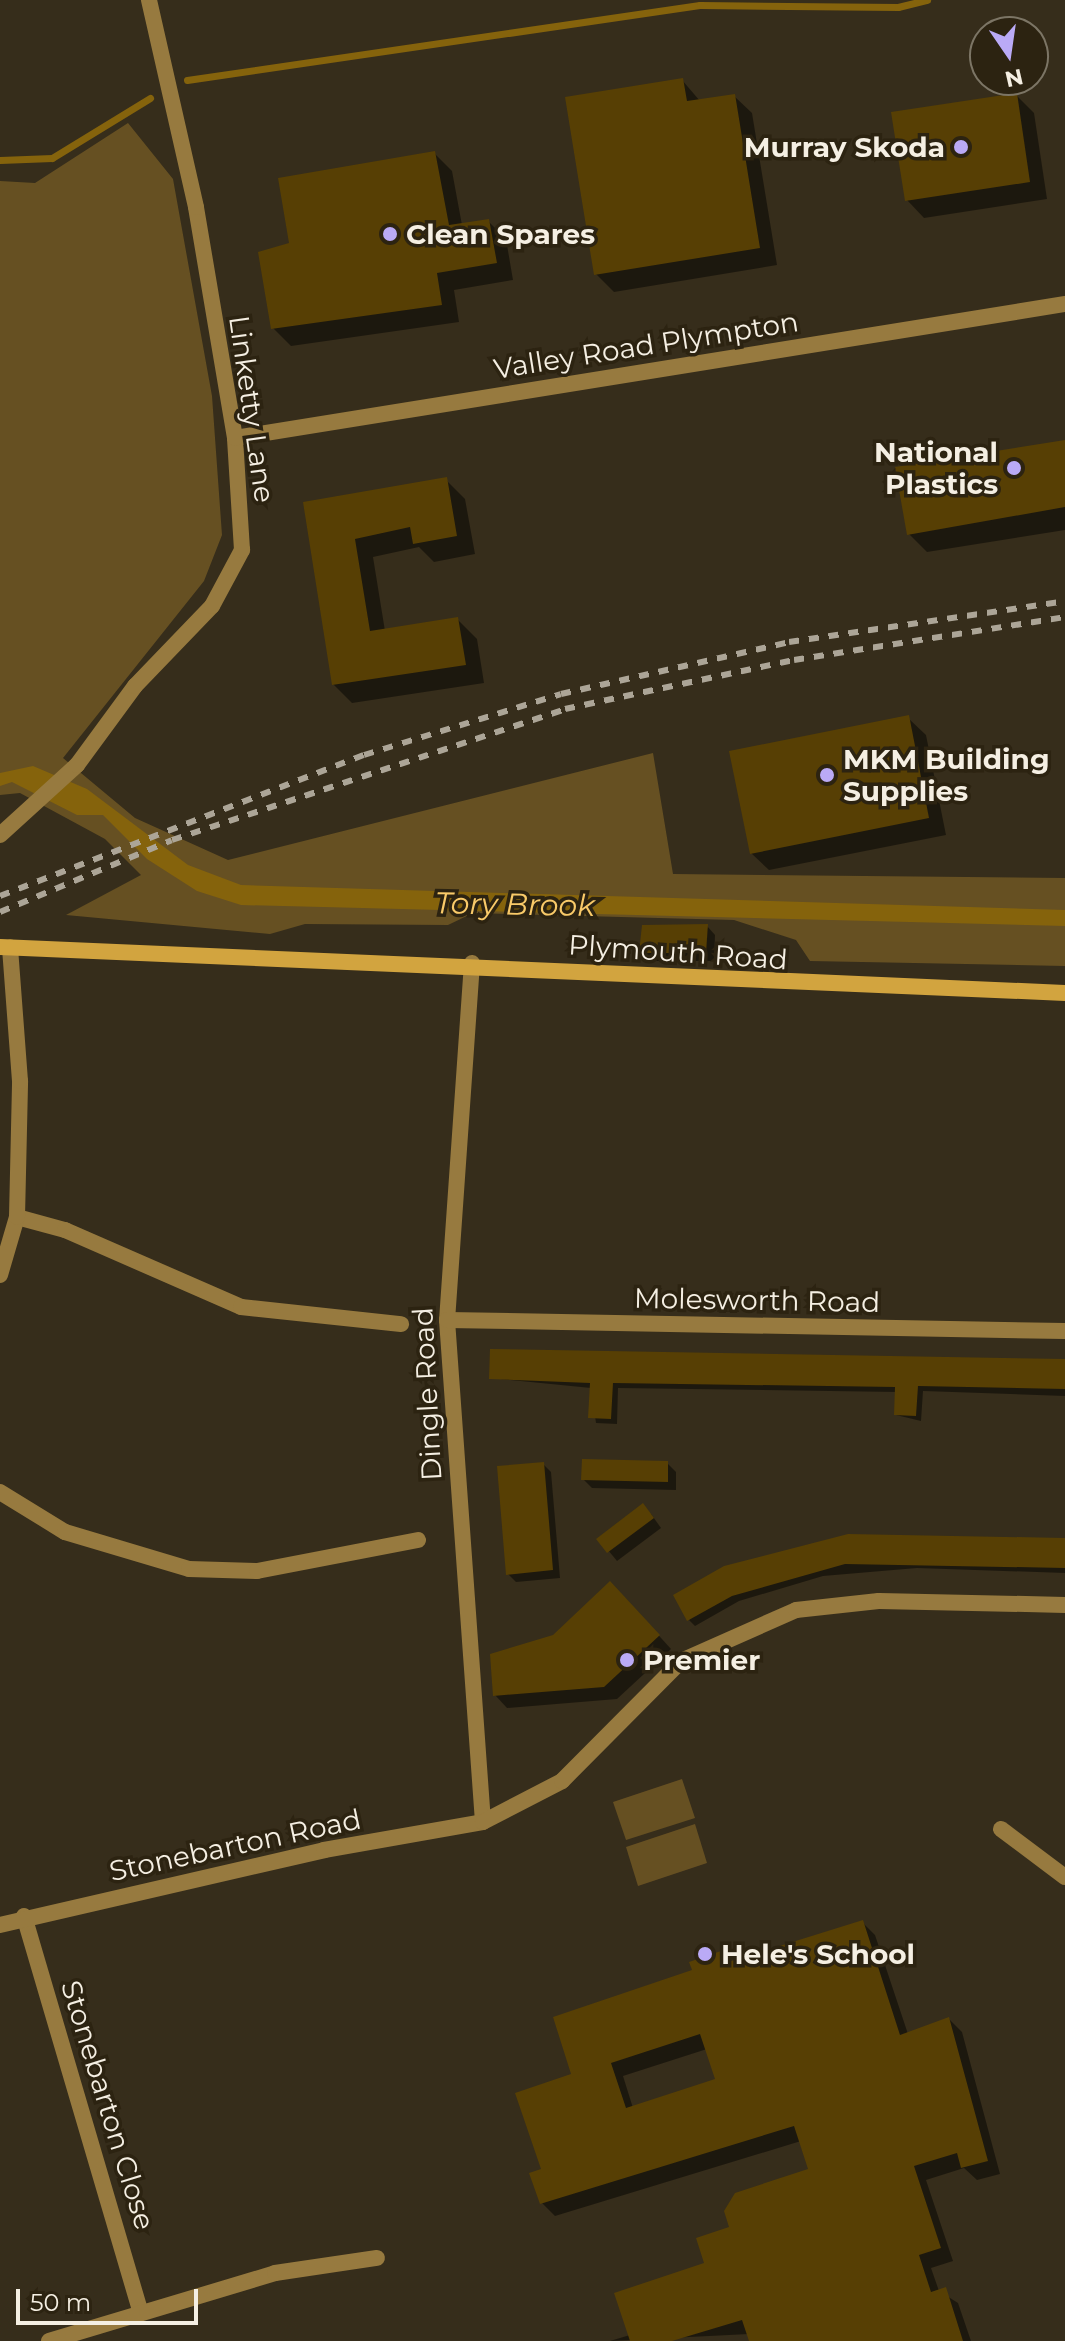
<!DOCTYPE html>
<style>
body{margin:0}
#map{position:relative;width:1065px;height:2341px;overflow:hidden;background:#362d1b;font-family:Montserrat,sans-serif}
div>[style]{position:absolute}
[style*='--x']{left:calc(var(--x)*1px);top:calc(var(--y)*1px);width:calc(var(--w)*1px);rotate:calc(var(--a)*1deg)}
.green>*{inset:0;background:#665022}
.water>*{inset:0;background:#85630c}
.shadow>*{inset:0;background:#0007}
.stream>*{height:7px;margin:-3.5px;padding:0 3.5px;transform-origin:3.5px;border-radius:3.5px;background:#85630c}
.building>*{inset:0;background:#573f04}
.minor>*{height:16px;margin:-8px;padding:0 8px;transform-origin:8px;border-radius:8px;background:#977a3f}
.secondary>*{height:16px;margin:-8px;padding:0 8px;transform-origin:8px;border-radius:8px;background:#d2a43f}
.rail>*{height:6px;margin-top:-3px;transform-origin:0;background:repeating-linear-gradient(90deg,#aca597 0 10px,transparent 0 20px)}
.dots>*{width:22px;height:22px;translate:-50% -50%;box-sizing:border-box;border:4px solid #2c2311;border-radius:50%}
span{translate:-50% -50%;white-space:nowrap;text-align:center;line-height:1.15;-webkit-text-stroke:7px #2c2311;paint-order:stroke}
.poi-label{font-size:28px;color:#f5efe3;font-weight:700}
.right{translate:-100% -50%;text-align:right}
.left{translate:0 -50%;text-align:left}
.street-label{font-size:28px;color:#f5efe3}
.water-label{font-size:30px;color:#f9ca69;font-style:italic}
.north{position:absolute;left:969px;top:16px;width:80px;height:80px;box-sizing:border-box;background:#2c2311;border:2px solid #7c7565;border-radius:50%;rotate:167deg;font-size:22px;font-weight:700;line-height:32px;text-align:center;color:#f5efe3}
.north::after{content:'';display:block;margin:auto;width:28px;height:36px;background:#baaaf6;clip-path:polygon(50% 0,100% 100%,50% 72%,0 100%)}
.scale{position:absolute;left:16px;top:2289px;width:182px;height:36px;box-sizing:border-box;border:4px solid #f5efe3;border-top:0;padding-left:10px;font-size:24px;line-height:28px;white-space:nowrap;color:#f5efe3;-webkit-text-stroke:6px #2c2311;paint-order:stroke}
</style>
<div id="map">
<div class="green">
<div style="clip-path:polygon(128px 123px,173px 179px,212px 396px,222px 535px,204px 581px,63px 758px,135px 818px,228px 860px,653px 753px,673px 874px,1065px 878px,1065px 966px,810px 961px,796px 940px,734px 920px,473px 913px,448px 925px,305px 924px,270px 934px,66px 915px,141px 875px,105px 839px,20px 793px,0 795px,0 181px,35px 183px)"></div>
<div style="clip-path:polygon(682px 1779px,695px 1818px,626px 1840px,613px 1802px)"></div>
<div style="clip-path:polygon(695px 1824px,707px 1863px,638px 1886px,626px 1847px)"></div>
</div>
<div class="water">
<div style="clip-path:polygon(33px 766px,87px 789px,188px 865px,241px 885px,1065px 910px,1065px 926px,241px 905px,197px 891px,147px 859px,103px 815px,77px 815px,12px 782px,0 786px,0 773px)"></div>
</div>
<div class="shadow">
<div style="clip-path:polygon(682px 80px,700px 101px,734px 96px,752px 113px,777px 265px,614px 292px,596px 274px)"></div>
<div style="clip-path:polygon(1016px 95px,1034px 113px,1047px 199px,924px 218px,907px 200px)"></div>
<div style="clip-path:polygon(434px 153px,452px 171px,462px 225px,488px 221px,506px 239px,513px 280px,454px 290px,459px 322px,291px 346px,273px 328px,291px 244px)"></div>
<div style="clip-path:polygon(1065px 441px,1065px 530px,927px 552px,909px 534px)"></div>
<div style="clip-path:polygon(446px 480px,465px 499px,475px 554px,434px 562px,419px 547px,373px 557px,385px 631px,458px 620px,477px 639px,484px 683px,352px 703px,333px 684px,305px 503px)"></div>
<div style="clip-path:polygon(908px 718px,926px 735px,946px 835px,769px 870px,751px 853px)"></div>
<div style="clip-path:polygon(707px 926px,715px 935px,714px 961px,649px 961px,641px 952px)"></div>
<div style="clip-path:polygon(1065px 1364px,1065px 1396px,923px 1391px,921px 1421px,896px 1415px,897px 1392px,618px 1388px,617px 1424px,596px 1423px,591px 1388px,491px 1378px)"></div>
<div style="clip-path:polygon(667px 1463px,676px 1472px,676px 1490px,592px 1488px,583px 1479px)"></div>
<div style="clip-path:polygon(543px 1464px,551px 1472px,560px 1578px,516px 1582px,508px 1574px)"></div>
<div style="clip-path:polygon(651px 1514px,661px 1528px,617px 1561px,599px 1539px)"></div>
<div style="clip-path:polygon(1065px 1541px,1065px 1573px,917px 1568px,823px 1576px,739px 1601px,695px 1626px,689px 1620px,725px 1568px)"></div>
<div style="clip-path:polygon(623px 1596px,671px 1649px,617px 1699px,507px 1708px,495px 1695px,554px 1637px)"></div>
<div style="clip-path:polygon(evenodd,862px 1922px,875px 1935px,908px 2034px,949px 2019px,962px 2032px,1000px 2174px,977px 2180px,964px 2168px,926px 2180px,953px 2261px,931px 2268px,939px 2291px,958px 2303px,971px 2341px,751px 2341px,749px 2334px,610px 2341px,630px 2335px,707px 2265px,732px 2229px,810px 2170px,801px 2141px,555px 2216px,542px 2203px,543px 2170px,574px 2075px,721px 1954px,730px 1963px,862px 1922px,707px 2049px,717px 2081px,633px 2108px,623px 2076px,707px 2049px)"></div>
</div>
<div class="stream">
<div style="--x:187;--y:80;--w:518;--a:-8.32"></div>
<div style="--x:700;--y:5;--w:198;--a:0.6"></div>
<div style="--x:898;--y:7;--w:30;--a:-14"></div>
<div style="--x:0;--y:160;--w:52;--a:-2.2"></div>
<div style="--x:52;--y:158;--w:115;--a:-31.5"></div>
</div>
<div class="building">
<div style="clip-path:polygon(683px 78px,687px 101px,735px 94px,760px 248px,594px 275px,565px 97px)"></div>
<div style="clip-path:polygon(1017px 93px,1030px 182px,905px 201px,891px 112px)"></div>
<div style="clip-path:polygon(435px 151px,449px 225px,489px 219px,497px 263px,437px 273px,442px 305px,271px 329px,258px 252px,289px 243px,278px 178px)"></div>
<div style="clip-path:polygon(1065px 440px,1065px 507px,907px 535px,895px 467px)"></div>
<div style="clip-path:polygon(447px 477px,457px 536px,413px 544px,410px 527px,355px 539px,370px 631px,458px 617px,466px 665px,332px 685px,303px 502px)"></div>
<div style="clip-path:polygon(909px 715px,929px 818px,750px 854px,729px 751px)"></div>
<div style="clip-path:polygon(708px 924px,706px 953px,639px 953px,642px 925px)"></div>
<div style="clip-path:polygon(490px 1349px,1065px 1359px,1065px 1389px,918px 1386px,916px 1416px,894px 1415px,895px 1387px,613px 1383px,611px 1419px,588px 1418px,590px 1383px,489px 1379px)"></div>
<div style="clip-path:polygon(582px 1459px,668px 1461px,668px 1482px,581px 1480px)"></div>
<div style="clip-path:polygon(544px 1462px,553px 1570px,506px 1575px,497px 1466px)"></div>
<div style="clip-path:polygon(643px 1503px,654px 1518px,607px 1553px,596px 1539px)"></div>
<div style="clip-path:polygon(848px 1534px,1065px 1538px,1065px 1568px,845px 1564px,732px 1596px,687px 1621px,673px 1595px,724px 1566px)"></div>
<div style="clip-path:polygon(610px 1581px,660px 1635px,604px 1687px,493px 1696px,490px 1654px,553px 1635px)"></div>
<div style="clip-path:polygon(evenodd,863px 1920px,900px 2035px,949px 2017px,988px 2161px,961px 2168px,957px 2153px,914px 2166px,941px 2248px,919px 2255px,931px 2292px,946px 2287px,963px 2341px,749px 2341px,742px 2320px,672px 2341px,630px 2341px,614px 2293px,704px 2263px,696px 2238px,729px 2227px,724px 2211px,735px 2193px,808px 2169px,794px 2126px,540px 2204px,529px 2173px,541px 2169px,515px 2093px,571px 2074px,553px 2017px,692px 1970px,689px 1962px,721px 1951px,725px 1963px,863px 1920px,700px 2034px,715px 2079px,626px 2108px,611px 2063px,700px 2034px)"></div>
</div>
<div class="minor">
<div style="--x:235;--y:438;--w:841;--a:-9.17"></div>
<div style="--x:0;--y:835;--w:104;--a:-42.3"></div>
<div style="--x:77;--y:765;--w:98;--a:-53.7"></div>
<div style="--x:135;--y:686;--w:111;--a:-46.1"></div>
<div style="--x:212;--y:606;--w:64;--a:-61.8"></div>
<div style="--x:242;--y:550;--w:112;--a:-93.6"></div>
<div style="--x:235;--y:438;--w:234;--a:-99.6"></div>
<div style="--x:196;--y:207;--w:212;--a:-102.8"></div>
<div style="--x:472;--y:963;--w:358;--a:94"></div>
<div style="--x:447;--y:1320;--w:503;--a:85.9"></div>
<div style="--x:17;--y:1217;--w:50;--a:15.2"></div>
<div style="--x:65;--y:1230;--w:192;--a:23.6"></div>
<div style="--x:241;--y:1307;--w:161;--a:6.1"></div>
<div style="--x:0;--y:1275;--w:60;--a:-73.7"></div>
<div style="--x:17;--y:1217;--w:136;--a:-88.7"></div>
<div style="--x:20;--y:1081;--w:134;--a:-94.3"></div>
<div style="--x:447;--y:1320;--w:618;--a:1.02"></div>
<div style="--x:0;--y:1492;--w:76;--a:31.6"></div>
<div style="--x:65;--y:1532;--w:129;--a:16.6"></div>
<div style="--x:189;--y:1569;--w:68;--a:1.7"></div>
<div style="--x:257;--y:1571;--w:164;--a:-10.9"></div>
<div style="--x:1001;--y:1829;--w:80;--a:36.9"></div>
<div style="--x:24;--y:1916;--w:410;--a:73.6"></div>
<div style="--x:0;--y:1925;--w:333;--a:-13"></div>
<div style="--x:324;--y:1850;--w:161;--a:-10"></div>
<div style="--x:483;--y:1822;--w:89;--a:-27.4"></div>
<div style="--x:562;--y:1781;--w:169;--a:-45.2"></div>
<div style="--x:681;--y:1661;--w:126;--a:-23.9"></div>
<div style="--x:796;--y:1610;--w:83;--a:-6.2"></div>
<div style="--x:879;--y:1601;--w:186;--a:1.2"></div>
<div style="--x:49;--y:2341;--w:236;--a:-16.7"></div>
<div style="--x:275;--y:2273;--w:103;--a:-8.4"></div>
</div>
<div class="secondary">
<div style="--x:0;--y:947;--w:1066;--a:2.47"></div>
</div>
<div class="rail">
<div style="--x:0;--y:896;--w:390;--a:-21.2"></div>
<div style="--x:364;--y:755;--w:206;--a:-17.2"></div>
<div style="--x:561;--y:694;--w:234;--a:-12.8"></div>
<div style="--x:789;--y:642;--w:279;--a:-8.4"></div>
<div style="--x:0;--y:912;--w:186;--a:-22.7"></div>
<div style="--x:172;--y:840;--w:414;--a:-18.4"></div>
<div style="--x:565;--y:709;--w:234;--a:-12.1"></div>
<div style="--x:794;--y:660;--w:274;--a:-9"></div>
</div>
<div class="dots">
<div style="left:961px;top:147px;background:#baaaf6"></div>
<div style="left:390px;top:234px;background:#baaaf6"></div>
<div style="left:1014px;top:468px;background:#baaaf6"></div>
<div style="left:827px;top:775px;background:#baaaf6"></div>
<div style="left:627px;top:1660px;background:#baaaf6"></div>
<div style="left:705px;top:1954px;background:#baaaf6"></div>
</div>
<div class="poi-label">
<span class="right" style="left:945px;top:147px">Murray Skoda</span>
<span class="left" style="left:406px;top:234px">Clean Spares</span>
<span class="right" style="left:998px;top:468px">National<br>Plastics</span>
<span class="left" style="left:843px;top:775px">MKM Building<br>Supplies</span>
<span class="left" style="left:643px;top:1660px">Premier</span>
<span class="left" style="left:721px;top:1954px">Hele's School</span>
</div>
<div class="street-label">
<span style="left:646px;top:345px;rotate:-9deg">Valley Road Plympton</span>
<span style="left:252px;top:409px;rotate:82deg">Linketty Lane</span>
<span style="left:678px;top:952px;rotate:4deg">Plymouth Road</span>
<span style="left:757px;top:1300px;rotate:1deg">Molesworth Road</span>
<span style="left:427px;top:1394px;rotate:-93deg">Dingle Road</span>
<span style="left:235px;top:1845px;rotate:-12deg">Stonebarton Road</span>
<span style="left:108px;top:2105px;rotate:73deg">Stonebarton Close</span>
</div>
<div class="water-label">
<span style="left:515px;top:905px;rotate:1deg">Tory Brook</span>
</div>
<div class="north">N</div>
<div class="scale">50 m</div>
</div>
